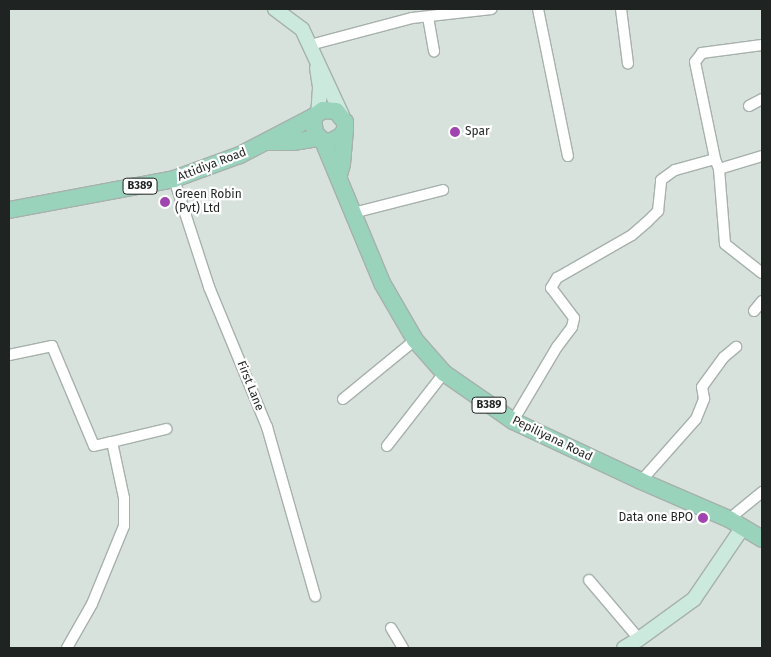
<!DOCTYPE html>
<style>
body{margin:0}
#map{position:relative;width:771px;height:657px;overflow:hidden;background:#d8e2dd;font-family:"Fira Sans",sans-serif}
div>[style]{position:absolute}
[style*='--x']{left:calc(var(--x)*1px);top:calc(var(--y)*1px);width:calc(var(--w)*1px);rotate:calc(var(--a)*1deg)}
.roads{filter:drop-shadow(1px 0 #a7b1ac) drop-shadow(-1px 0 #a7b1ac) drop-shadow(0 1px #a7b1ac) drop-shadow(0 -1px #a7b1ac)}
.street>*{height:10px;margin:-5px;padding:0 5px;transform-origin:5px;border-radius:5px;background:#fff}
.secondary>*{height:14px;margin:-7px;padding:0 7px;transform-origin:7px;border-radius:7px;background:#cce9dd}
.primary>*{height:16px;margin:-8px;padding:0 8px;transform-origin:8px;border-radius:8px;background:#99d3bc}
.dots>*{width:14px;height:14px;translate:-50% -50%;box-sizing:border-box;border:2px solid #fff;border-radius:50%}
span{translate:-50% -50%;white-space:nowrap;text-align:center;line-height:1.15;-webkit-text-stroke:4.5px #fff;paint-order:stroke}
.shield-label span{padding:1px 4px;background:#fff;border:1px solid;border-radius:4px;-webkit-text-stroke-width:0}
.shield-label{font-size:11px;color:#1f2321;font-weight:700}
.poi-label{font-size:12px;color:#1f2321}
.left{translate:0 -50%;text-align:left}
.right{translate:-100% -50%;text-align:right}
.street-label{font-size:12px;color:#1f2321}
.frame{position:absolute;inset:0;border:10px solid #1f2321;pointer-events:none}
</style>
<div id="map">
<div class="roads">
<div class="street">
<div style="--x:538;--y:9;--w:150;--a:78.5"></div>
<div style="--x:621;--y:9;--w:55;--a:82.7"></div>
<div style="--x:428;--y:17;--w:35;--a:80"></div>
<div style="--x:310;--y:45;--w:106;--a:-14.8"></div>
<div style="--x:412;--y:18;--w:80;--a:-6.5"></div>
<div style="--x:762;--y:45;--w:61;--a:172.4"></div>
<div style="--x:702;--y:53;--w:11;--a:128"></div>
<div style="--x:695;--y:62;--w:99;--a:78.3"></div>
<div style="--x:715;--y:159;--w:11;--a:68"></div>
<div style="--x:719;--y:169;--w:75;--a:85.4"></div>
<div style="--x:725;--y:244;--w:47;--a:38.1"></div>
<div style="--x:749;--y:106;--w:15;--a:-28"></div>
<div style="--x:719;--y:169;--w:45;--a:-16.8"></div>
<div style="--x:174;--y:179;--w:114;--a:72"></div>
<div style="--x:209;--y:287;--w:152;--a:67.5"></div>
<div style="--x:267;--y:427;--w:176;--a:74.1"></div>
<div style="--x:353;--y:213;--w:93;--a:-14.3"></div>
<div style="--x:754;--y:311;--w:13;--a:-51"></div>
<div style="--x:9;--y:355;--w:44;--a:-11.8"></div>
<div style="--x:52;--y:346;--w:108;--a:67.2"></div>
<div style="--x:94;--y:446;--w:18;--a:-13"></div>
<div style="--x:112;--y:442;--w:57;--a:77.9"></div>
<div style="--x:124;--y:498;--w:28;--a:90"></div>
<div style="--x:124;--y:526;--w:84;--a:112.3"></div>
<div style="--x:92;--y:604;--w:51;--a:119.6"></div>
<div style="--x:343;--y:399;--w:93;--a:-39.3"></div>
<div style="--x:513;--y:421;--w:86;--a:-59.3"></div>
<div style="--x:557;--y:347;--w:25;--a:-53"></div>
<div style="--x:572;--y:327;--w:9;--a:-77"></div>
<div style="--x:574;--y:318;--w:38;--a:-127"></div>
<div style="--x:551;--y:288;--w:12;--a:-59"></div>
<div style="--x:557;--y:278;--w:86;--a:-29.8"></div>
<div style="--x:632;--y:235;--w:20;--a:-41"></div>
<div style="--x:647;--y:222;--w:16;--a:-45"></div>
<div style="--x:658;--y:211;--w:31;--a:-84"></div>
<div style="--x:661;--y:180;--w:17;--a:-36"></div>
<div style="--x:675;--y:170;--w:41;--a:-15.4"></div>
<div style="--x:112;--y:442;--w:56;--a:-13.5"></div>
<div style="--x:387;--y:446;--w:93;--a:-52"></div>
<div style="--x:641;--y:481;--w:83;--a:-48.4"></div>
<div style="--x:696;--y:419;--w:22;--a:-68"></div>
<div style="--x:704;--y:399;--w:12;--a:-99"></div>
<div style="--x:702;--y:387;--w:37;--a:-54"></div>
<div style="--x:724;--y:357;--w:16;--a:-40"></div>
<div style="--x:729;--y:519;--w:43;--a:-39.3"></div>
<div style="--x:589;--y:580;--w:77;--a:49.7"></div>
<div style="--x:391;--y:628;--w:23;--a:59"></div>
</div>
<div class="secondary">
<div style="--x:275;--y:9;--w:34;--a:37"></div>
<div style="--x:302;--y:29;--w:95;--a:65.1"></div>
<div style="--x:317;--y:68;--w:20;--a:81"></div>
<div style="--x:320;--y:88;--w:26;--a:94"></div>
<div style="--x:624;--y:648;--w:17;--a:-31"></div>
<div style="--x:639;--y:639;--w:68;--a:-36"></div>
<div style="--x:694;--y:599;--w:87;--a:-55.8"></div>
</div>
<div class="primary">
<div style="--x:323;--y:141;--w:154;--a:67.4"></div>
<div style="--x:382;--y:283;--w:66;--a:59.9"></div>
<div style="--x:415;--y:340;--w:44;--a:48.7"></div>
<div style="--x:444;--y:373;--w:84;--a:34.8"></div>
<div style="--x:513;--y:421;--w:141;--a:25.1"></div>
<div style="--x:641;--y:481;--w:96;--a:23.4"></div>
<div style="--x:729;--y:519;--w:39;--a:31"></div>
<div style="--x:268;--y:142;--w:25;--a:0"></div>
<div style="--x:293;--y:142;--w:25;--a:-9"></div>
<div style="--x:339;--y:175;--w:11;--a:-75"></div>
<div style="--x:342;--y:164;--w:34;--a:-85"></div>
<div style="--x:345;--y:130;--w:8;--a:-90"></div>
<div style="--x:345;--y:122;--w:14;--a:-129"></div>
<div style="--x:336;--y:111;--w:13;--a:-176"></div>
<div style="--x:323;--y:110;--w:12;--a:145"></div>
<div style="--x:313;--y:117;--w:16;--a:83"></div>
<div style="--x:315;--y:133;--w:11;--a:45"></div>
<div style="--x:323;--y:141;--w:7;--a:8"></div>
<div style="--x:330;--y:142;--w:13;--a:-29"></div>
<div style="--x:341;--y:136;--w:7;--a:-56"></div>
<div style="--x:9;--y:210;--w:168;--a:-10.6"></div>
<div style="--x:174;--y:179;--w:70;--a:-20"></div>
<div style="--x:240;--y:155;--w:82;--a:-27.5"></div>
</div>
</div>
<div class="dots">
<div style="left:455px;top:132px;background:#a045af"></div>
<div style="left:165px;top:202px;background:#a045af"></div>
<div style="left:703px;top:518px;background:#a045af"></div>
</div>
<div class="shield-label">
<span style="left:140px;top:186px">B389</span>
<span style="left:489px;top:405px">B389</span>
</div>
<div class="poi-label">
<span class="left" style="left:465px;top:132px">Spar</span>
<span class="left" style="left:175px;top:202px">Green Robin<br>(Pvt) Ltd</span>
<span class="right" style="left:693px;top:518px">Data one BPO</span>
</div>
<div class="street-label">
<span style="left:212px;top:165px;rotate:-21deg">Attidiya Road</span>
<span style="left:250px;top:386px;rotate:68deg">First Lane</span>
<span style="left:552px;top:439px;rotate:26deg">Pepiliyana Road</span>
</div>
<div class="frame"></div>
</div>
